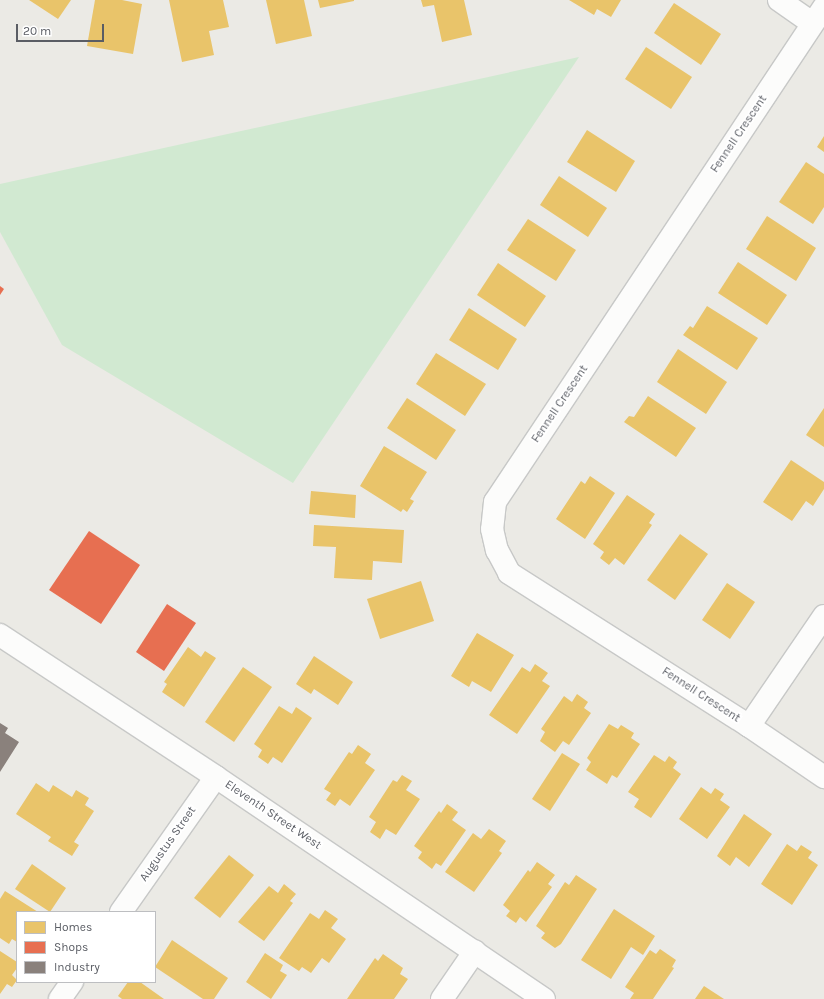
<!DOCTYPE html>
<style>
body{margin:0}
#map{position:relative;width:824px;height:999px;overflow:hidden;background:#ebeae5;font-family:Karla,sans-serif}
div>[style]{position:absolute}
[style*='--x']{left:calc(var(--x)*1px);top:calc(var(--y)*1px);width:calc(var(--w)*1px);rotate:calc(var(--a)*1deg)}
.green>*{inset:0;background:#d1e9d1}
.homes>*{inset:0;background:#e9c46a}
.shops>*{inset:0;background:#e76f51}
.industry>*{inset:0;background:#8a817c}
.roads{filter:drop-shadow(1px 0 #c7c8c7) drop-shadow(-1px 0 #c7c8c7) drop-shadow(0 1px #c7c8c7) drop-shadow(0 -1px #c7c8c7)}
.minor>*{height:22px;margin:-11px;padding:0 11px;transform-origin:11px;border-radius:11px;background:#fcfcfb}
span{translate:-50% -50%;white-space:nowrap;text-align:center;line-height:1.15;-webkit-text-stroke:4px #fff;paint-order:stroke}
.street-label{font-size:12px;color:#5a5d64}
.legend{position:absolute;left:16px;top:911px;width:140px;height:72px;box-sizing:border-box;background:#fff;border:1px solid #bdbec1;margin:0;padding:5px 7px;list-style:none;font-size:12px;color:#5a5d64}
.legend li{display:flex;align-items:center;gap:8px;height:20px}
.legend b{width:20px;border:1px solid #bdbec1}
.scale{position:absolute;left:16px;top:24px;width:88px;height:18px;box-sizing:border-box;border:2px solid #5a5d64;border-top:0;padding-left:5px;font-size:12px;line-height:14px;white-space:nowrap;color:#5a5d64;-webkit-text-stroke:3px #fff;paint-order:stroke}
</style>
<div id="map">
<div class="green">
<div style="clip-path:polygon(579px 57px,293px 483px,62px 345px,0 232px,0 184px)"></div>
</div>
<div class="homes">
<div style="clip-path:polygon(29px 0,71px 0,58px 19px)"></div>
<div style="clip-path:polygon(95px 0,122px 0,142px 4px,133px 54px,87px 46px)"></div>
<div style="clip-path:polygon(169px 0,223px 0,229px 27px,209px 31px,214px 55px,182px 62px)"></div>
<div style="clip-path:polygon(266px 0,304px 0,312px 36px,276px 44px)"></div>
<div style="clip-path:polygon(318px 0,354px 0,354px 1px,320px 8px)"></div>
<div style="clip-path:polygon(421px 0,464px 0,472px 35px,442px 42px,434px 5px,423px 7px)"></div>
<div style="clip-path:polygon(569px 0,621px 0,611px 17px,597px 9px,594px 15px)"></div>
<div style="clip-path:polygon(674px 3px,721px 34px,701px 65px,654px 33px)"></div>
<div style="clip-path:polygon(646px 47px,692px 77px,671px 109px,625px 79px)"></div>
<div style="clip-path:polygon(587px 130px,635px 161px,616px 192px,567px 162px)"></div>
<div style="clip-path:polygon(824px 136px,824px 152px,817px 147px)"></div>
<div style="clip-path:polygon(806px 162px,824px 174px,824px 207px,813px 224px,779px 202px)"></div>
<div style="clip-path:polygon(559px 176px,607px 208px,588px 237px,540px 205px)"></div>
<div style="clip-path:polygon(767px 216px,816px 248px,796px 281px,746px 249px)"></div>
<div style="clip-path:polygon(528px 219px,576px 250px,556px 281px,507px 250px)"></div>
<div style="clip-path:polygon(738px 262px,787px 295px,767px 325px,718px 293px)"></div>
<div style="clip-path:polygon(498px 263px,546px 296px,525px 327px,477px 295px)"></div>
<div style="clip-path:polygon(707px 306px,758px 338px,737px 370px,683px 335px,690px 326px,693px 328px)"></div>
<div style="clip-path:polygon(469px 308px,517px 339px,498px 370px,449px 340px)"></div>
<div style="clip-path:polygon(678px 349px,727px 382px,706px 414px,657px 382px)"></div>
<div style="clip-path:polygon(436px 353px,486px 384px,465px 416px,416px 384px)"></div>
<div style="clip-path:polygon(648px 396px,696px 428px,676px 457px,624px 422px,629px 416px,634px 417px)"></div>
<div style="clip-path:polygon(407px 398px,456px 430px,436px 460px,387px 428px)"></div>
<div style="clip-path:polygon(824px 408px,824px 447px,806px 435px)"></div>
<div style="clip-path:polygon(384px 446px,427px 472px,410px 499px,414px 501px,407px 512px,403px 509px,401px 512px,360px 486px)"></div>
<div style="clip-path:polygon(791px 460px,824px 482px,824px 489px,813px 506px,806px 501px,792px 521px,763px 502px)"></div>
<div style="clip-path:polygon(590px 476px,615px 493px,585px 539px,556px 519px,581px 481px,585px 484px)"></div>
<div style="clip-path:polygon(311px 491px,356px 495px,355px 518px,309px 514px)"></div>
<div style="clip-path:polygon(627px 495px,655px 514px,649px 523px,652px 525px,624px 565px,615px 558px,609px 565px,600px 558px,604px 552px,593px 544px)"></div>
<div style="clip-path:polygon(314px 525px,404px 530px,402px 563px,373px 561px,372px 580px,334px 578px,336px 547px,313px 546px)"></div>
<div style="clip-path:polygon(680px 534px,708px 554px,675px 600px,647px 580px)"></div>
<div style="clip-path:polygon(421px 581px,434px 621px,380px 639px,367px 599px)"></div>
<div style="clip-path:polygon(727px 583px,755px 602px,730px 639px,702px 620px)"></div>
<div style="clip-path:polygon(477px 633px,514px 655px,491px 692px,472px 681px,469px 687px,451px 676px)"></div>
<div style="clip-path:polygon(188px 647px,201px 657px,205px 651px,216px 658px,184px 707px,162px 692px,167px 684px,164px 682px)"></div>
<div style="clip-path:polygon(314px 656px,353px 682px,338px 705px,314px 689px,311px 694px,296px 684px)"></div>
<div style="clip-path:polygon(535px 664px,548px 673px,542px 681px,550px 686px,517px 734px,489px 715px,522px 667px,530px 672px)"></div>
<div style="clip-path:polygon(243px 667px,272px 687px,234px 742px,205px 722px)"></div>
<div style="clip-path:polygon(577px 694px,588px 702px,584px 708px,591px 713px,569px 745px,563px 741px,555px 752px,540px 741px,545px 732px,541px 729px,564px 696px,572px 702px)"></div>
<div style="clip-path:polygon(279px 706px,292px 714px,296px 707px,312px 718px,282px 763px,273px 757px,268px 764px,258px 757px,262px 750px,254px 744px)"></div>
<div style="clip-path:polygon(609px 724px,618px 729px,621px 725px,634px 733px,631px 738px,640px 744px,617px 778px,612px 775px,607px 784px,586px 770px,591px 762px,587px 758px)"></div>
<div style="clip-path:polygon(358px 745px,371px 754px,365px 763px,375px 770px,350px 806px,340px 799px,335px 806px,326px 800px,331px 793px,324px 789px,349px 752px,352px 754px)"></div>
<div style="clip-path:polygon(562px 753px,580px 764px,550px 811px,532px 799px)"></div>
<div style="clip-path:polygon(654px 755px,665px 762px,669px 756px,677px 762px,673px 768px,681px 774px,651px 818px,634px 807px,639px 799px,628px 792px)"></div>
<div style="clip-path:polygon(402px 775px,412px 781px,406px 790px,420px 799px,396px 835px,386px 829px,380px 839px,370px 832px,376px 822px,369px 817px,393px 780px,397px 782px)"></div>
<div style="clip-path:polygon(36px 783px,49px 792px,53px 785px,72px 797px,76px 790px,89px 798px,85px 805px,94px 811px,74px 842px,79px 845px,72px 856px,48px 841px,51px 837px,16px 814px)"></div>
<div style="clip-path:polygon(701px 787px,711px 794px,715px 788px,724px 794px,720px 800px,730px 807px,707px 839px,679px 819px)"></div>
<div style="clip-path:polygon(447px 804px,458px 812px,452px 820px,466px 830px,441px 866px,436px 863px,432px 869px,418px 858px,422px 852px,414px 846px,439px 811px,441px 813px)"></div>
<div style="clip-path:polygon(744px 814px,772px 834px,749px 867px,736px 857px,730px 866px,717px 856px)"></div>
<div style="clip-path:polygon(489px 829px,506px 841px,499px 851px,502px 853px,474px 892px,445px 872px,473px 833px,481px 839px)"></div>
<div style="clip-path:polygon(787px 844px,797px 851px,801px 845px,812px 852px,808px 858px,818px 865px,792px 905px,761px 884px)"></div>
<div style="clip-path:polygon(229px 855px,254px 875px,220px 918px,194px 898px)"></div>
<div style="clip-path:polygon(537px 862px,555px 875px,548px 884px,552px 887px,526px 922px,520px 917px,516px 923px,506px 916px,510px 911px,503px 905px,528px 870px,530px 872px)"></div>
<div style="clip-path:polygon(32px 864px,66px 888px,50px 912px,15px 889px)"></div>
<div style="clip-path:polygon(576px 875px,597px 889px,561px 944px,555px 948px,541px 938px,545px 933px,536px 926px,565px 882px,569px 885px)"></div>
<div style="clip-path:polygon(284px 884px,296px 894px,290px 901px,293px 903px,264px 941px,238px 922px,269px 886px,278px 893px)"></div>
<div style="clip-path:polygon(5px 891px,38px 912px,17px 912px,17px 942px,12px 939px,9px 944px,0 938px,0 899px)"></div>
<div style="clip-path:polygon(614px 909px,655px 936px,643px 955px,631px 947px,611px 979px,581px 960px)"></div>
<div style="clip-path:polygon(325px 910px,338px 919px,331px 928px,346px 939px,329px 963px,322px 958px,311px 973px,302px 967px,299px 971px,279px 958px,310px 913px,319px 919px)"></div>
<div style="clip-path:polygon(172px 940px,228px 978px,214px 999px,203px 999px,155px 967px)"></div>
<div style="clip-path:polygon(660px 949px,676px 960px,672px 967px,674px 968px,653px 999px,630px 999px,634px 993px,625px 987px,650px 950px,656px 954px)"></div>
<div style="clip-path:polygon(0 951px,17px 962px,17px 968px,12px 975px,17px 980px,12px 987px,7px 984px,0 994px)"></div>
<div style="clip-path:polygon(265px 953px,283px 965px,280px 971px,287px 975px,271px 999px,246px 982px)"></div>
<div style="clip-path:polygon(383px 954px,403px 968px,400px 974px,408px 979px,394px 999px,347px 999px,375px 958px,378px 961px)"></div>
<div style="clip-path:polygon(128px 982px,140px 982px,164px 999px,122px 999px,118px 996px)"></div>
<div style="clip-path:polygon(704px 986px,724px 999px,695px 999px)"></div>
</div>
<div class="shops">
<div style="clip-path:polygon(0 286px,4px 289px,0 295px)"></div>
<div style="clip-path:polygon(89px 531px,140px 565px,101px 624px,49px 590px)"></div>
<div style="clip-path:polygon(167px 604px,196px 623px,164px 671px,136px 652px)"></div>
</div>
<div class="industry">
<div style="clip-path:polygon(0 723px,8px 728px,5px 733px,19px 742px,0 772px)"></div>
</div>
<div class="roads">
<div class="minor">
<div style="--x:779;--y:0;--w:40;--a:34.9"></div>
<div style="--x:824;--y:7;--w:594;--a:123.61"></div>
<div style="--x:495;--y:502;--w:27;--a:96"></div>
<div style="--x:492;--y:529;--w:22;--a:77"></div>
<div style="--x:497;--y:550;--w:26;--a:62"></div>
<div style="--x:509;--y:573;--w:285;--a:32.5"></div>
<div style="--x:749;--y:726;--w:91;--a:34.2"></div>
<div style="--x:0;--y:635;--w:258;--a:33.3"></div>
<div style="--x:216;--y:777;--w:396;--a:34.1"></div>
<div style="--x:749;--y:726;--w:133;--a:-55.7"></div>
<div style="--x:121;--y:912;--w:165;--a:-54.9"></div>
<div style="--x:60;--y:999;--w:21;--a:-55"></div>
<div style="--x:442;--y:999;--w:58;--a:-55.5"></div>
</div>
</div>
<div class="street-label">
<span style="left:739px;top:134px;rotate:-56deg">Fennell Crescent</span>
<span style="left:560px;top:404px;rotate:-56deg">Fennell Crescent</span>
<span style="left:701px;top:695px;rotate:33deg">Fennell Crescent</span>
<span style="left:273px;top:815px;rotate:34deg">Eleventh Street West</span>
<span style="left:168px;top:844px;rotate:-55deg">Augustus Street</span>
</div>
<ul class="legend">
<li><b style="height:11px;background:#e9c46a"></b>Homes</li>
<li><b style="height:11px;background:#e76f51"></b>Shops</li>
<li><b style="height:11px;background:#8a817c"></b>Industry</li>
</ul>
<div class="scale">20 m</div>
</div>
